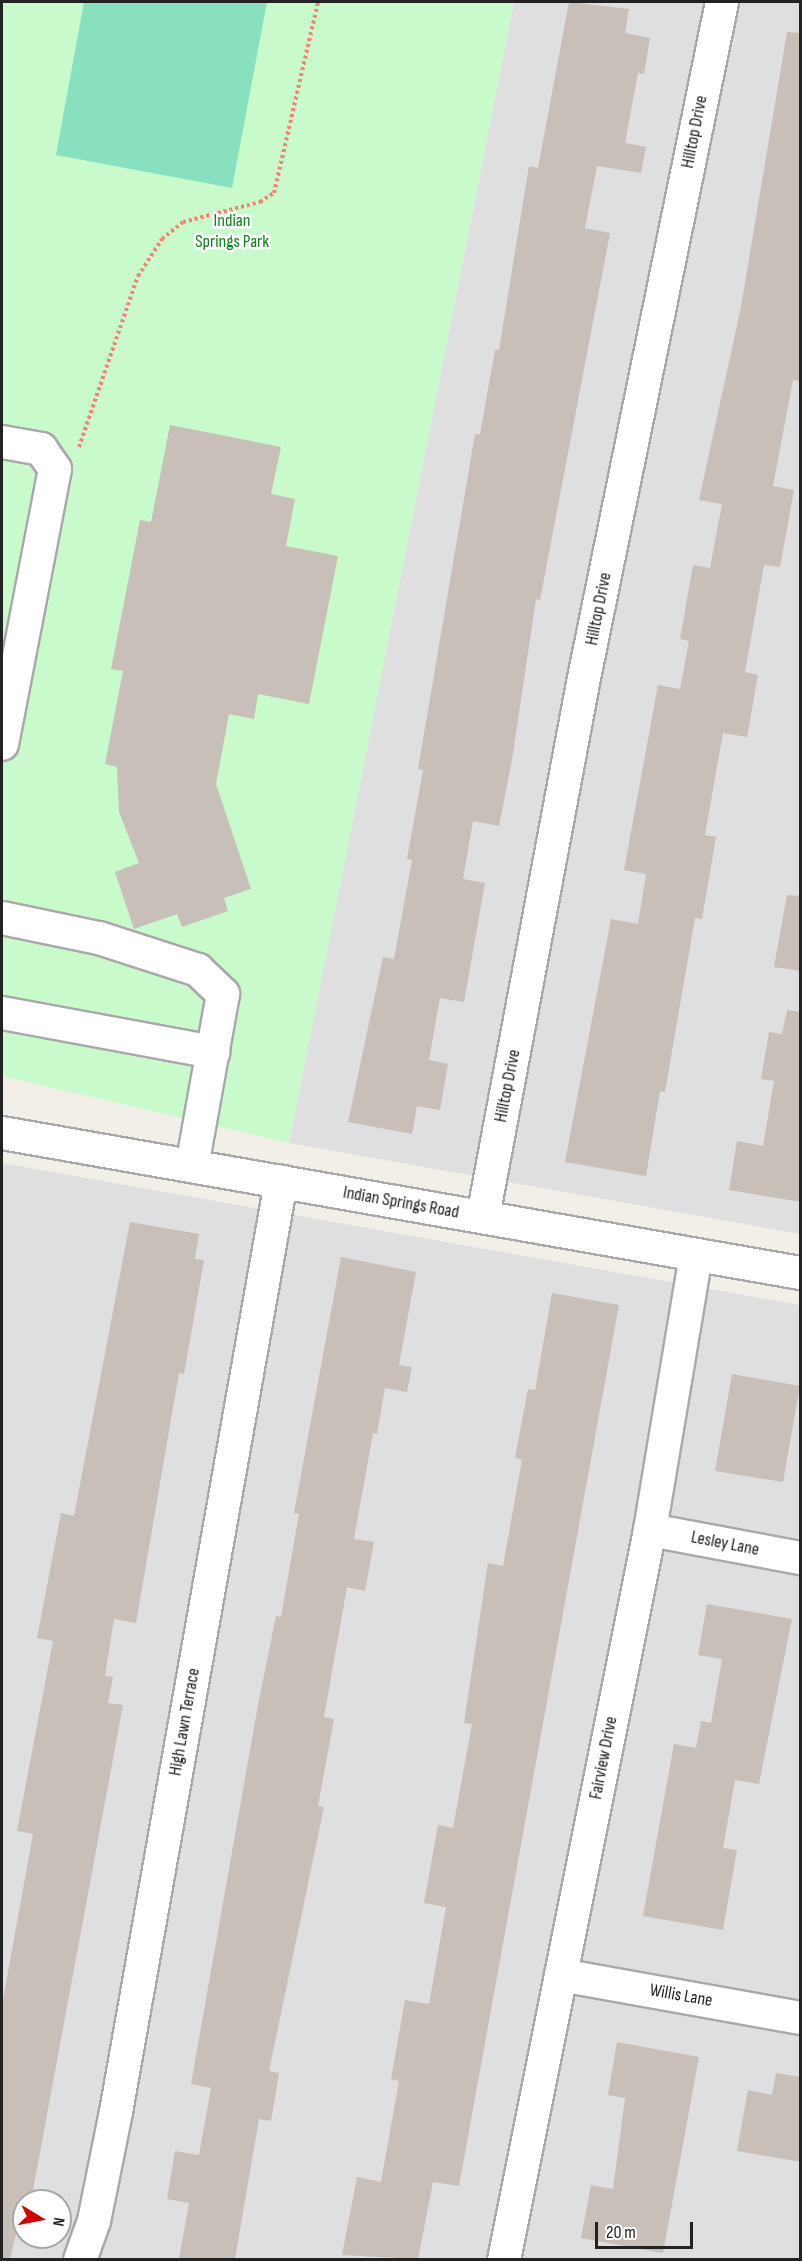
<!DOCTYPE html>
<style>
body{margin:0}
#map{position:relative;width:802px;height:2261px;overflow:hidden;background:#f2efe9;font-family:"Sofia Sans Condensed",sans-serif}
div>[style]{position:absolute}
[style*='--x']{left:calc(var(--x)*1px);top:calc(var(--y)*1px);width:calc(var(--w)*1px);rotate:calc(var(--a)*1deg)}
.residential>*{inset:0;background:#e0dfdf}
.park>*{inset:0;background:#c8facc}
.pitch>*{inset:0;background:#88e0be}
.building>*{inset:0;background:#c7bfb8}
.path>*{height:4px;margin-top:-2px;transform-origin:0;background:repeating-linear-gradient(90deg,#fa8072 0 3px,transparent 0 6px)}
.roads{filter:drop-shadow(2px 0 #a9a9a9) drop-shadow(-2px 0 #a9a9a9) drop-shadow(0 2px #a9a9a9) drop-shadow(0 -2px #a9a9a9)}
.minor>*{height:32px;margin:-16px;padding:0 16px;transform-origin:16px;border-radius:16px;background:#fff}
span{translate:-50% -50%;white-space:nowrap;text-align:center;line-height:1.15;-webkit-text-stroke:5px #fff;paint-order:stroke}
.street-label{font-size:18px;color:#222}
.park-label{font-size:18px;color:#0c8416}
.frame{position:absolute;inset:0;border:3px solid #222;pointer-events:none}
.north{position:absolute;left:12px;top:2189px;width:60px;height:60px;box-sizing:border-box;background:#fff;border:2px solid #a7a7a7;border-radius:50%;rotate:100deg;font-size:16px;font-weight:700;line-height:24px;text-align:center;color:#222}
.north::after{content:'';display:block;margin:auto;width:21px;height:27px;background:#d40000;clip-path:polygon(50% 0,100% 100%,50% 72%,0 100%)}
.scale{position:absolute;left:595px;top:2222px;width:98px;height:27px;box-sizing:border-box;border:3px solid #222;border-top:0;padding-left:8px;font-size:18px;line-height:21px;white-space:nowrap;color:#222;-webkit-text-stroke:4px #fff;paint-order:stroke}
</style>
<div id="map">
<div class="residential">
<div style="clip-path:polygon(514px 2px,800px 2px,800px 1234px,289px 1143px)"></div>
<div style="clip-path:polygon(evenodd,2px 1163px,800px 1305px,800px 2259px,2px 2259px,2px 1163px,24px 2201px,60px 2201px,60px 2237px,24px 2237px,24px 2201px)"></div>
</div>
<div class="park">
<div style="clip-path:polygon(2px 2px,514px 2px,289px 1143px,2px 1076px)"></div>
</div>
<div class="pitch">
<div style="clip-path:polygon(84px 2px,267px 2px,232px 188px,56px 155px)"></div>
</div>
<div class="building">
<div style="clip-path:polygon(569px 2px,629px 9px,625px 33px,650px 38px,644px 74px,638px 73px,625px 143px,646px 147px,641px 173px,597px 166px,585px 228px,610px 233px,540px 600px,536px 599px,512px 760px,499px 826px,473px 821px,463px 879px,485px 883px,464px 1002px,440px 998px,429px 1060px,448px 1064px,440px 1110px,417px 1106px,412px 1134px,348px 1122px,383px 957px,394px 959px,412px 860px,407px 859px,423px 770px,418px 769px,475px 434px,480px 434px,495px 350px,499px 350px,529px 166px,538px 168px)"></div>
<div style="clip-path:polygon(787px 32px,801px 33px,801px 382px,793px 380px,773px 486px,794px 490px,780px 567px,764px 565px,745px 672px,758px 675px,747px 737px,723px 733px,705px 835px,716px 837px,702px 919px,695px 918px,665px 1092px,660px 1091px,646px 1176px,565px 1162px,611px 919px,638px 924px,646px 874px,624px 870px,658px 685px,680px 689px,689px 641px,680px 639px,693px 565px,710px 568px,722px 504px,699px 500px,741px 307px)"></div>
<div style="clip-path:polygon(170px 425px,281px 447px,271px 494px,295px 499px,286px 546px,338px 556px,309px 704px,258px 694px,254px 719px,229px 714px,216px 784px,251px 889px,224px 898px,228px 911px,182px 927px,177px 914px,134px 929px,115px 872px,139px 863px,119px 812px,117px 767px,105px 764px,123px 671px,111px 669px,140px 520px,151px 522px)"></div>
<div style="clip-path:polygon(787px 895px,801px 896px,801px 971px,774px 967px)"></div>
<div style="clip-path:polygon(787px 1010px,801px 1012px,801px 1202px,729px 1190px,737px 1141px,763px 1146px,774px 1081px,761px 1079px,769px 1032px,782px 1034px)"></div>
<div style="clip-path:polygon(130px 1222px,199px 1234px,195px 1259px,204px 1260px,184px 1374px,179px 1373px,136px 1623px,114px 1619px,105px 1676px,113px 1677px,108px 1703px,123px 1705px,31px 2201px,24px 2201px,10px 2259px,2px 2259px,2px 2005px,33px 1834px,17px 1831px,53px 1641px,37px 1638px,61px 1513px,74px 1516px)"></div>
<div style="clip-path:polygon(341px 1257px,416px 1272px,399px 1365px,412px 1367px,407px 1392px,385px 1388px,377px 1434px,373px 1433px,354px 1539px,374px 1542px,365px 1591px,347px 1587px,324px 1717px,334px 1719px,318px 1806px,324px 1807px,269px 2071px,279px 2073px,271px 2121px,259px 2119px,235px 2259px,179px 2259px,189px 2203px,167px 2199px,175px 2151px,199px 2155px,211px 2088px,191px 2084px,258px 1705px,276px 1616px,281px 1617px,299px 1514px,294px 1513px)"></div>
<div style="clip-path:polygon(552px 1293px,619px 1305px,459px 2186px,433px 2182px,418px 2259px,342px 2255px,357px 2177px,381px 2182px,399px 2081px,391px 2079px,405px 2000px,429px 2004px,446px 1907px,424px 1903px,438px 1825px,453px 1828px,472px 1724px,464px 1723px,488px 1563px,503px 1566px,522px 1460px,515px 1458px,528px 1389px,535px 1390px)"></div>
<div style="clip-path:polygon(732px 1374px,800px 1386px,783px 1482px,715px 1471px)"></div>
<div style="clip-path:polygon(707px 1604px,792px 1619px,759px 1784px,735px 1780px,723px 1848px,737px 1850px,723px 1930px,643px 1916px,674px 1744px,696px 1748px,701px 1721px,711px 1723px,722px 1659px,698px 1655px)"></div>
<div style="clip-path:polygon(617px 2042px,699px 2057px,663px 2253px,581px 2238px,591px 2185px,613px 2189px,625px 2098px,608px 2095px)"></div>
<div style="clip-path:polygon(776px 2073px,801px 2077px,801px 2162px,737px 2151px,748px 2090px,772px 2095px)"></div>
</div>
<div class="path">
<div style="--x:79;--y:447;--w:181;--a:-71"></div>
<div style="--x:138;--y:276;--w:44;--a:-57"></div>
<div style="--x:162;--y:239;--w:27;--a:-39"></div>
<div style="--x:183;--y:222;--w:80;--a:-14.6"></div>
<div style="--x:260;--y:202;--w:17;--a:-33"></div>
<div style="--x:274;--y:193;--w:196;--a:-77"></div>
</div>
<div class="roads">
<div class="minor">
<div style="--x:2;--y:442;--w:40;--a:10"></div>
<div style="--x:41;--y:449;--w:24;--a:55"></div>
<div style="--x:55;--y:469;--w:280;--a:100.9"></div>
<div style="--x:2;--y:918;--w:99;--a:11.7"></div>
<div style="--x:99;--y:938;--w:104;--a:17.9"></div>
<div style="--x:198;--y:970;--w:35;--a:44"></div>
<div style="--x:223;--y:994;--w:175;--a:100.2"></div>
<div style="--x:2;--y:1013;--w:215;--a:10.5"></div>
<div style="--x:2;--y:1133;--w:810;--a:9.95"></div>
<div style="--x:483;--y:1217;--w:548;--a:-79.39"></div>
<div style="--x:584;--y:678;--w:690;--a:-78.46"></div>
<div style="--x:650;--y:1530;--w:153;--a:10.6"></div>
<div style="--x:561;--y:1975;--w:243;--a:10.2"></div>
<div style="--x:80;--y:2260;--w:41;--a:-70.3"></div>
<div style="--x:94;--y:2221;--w:111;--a:-78.6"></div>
<div style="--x:116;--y:2112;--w:945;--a:-79.94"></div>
<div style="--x:504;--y:2260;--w:744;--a:-78.69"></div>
<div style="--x:650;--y:1530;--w:279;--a:-80.5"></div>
</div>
</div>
<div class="street-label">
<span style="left:695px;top:132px;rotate:-79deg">Hilltop Drive</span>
<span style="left:599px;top:609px;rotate:-79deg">Hilltop Drive</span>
<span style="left:508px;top:1086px;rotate:-79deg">Hilltop Drive</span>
<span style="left:401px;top:1203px;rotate:10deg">Indian Springs Road</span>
<span style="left:725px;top:1544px;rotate:11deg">Lesley Lane</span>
<span style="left:185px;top:1722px;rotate:-80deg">High Lawn Terrace</span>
<span style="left:604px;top:1758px;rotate:-79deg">Fairview Drive</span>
<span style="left:681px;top:1996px;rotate:10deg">Willis Lane</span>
</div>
<div class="park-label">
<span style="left:232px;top:232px">Indian<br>Springs Park</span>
</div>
<div class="frame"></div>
<div class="north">N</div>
<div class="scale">20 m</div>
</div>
